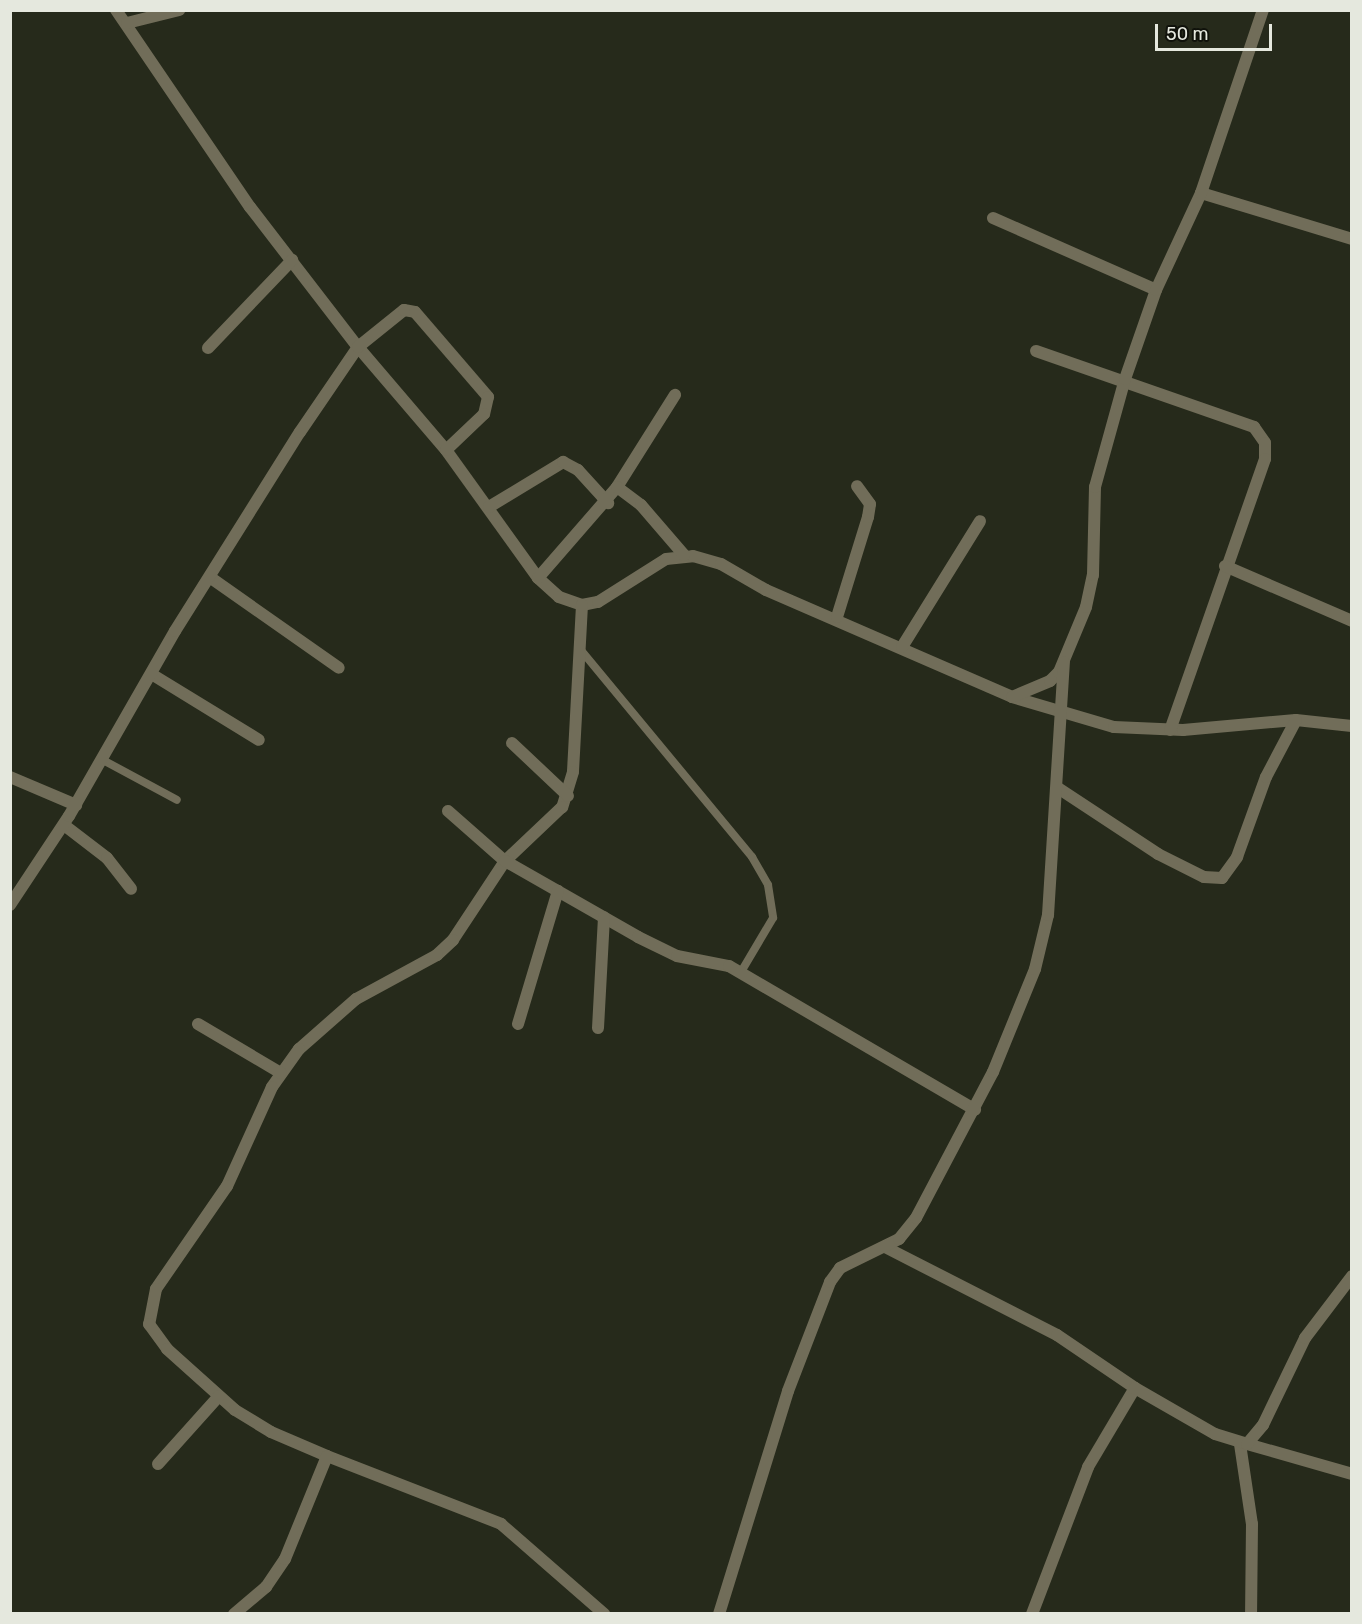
<!DOCTYPE html>
<style>
body{margin:0}
#map{position:relative;width:1362px;height:1624px;overflow:hidden;background:#262a1b;font-family:Rubik,sans-serif}
div>[style]{position:absolute}
[style*='--x']{left:calc(var(--x)*1px);top:calc(var(--y)*1px);width:calc(var(--w)*1px);rotate:calc(var(--a)*1deg)}
.service>*{height:8px;margin:-4px;padding:0 4px;transform-origin:4px;border-radius:4px;background:#716d59}
.minor>*{height:12px;margin:-6px;padding:0 6px;transform-origin:6px;border-radius:6px;background:#716d59}
span{translate:-50% -50%;white-space:nowrap;text-align:center;line-height:1.15;-webkit-text-stroke:5px #10120b;paint-order:stroke}
.frame{position:absolute;inset:0;border:12px solid #e5e8de;pointer-events:none}
.scale{position:absolute;left:1155px;top:24px;width:117px;height:27px;box-sizing:border-box;border:3px solid #e5e8de;border-top:0;padding-left:8px;font-size:18px;line-height:21px;white-space:nowrap;color:#e5e8de;-webkit-text-stroke:4px #10120b;paint-order:stroke}
</style>
<div id="map">
<div class="service">
<div style="--x:580;--y:649;--w:270;--a:50.4"></div>
<div style="--x:752;--y:857;--w:32;--a:60"></div>
<div style="--x:768;--y:885;--w:33;--a:81"></div>
<div style="--x:773;--y:918;--w:63;--a:120.7"></div>
<div style="--x:101;--y:759;--w:86;--a:28.3"></div>
</div>
<div class="minor">
<div style="--x:116;--y:10;--w:238;--a:55.8"></div>
<div style="--x:250;--y:207;--w:177;--a:52.4"></div>
<div style="--x:358;--y:347;--w:135;--a:49.5"></div>
<div style="--x:446;--y:450;--w:158;--a:54.3"></div>
<div style="--x:538;--y:578;--w:28;--a:42"></div>
<div style="--x:559;--y:597;--w:24;--a:19"></div>
<div style="--x:582;--y:605;--w:16;--a:-11"></div>
<div style="--x:598;--y:602;--w:80;--a:-32.3"></div>
<div style="--x:666;--y:559;--w:27;--a:-6"></div>
<div style="--x:693;--y:556;--w:29;--a:16"></div>
<div style="--x:721;--y:564;--w:52;--a:30"></div>
<div style="--x:766;--y:590;--w:268;--a:23.5"></div>
<div style="--x:1012;--y:697;--w:106;--a:16.4"></div>
<div style="--x:1114;--y:727;--w:69;--a:2.5"></div>
<div style="--x:1183;--y:730;--w:113;--a:-5.1"></div>
<div style="--x:1296;--y:720;--w:56;--a:6.1"></div>
<div style="--x:127;--y:23;--w:54;--a:-14"></div>
<div style="--x:1201;--y:193;--w:158;--a:16.9"></div>
<div style="--x:993;--y:218;--w:178;--a:23.8"></div>
<div style="--x:208;--y:348;--w:122;--a:-46.3"></div>
<div style="--x:1036;--y:351;--w:231;--a:19.2"></div>
<div style="--x:1254;--y:427;--w:19;--a:55"></div>
<div style="--x:1265;--y:443;--w:16;--a:90"></div>
<div style="--x:1265;--y:459;--w:287;--a:109.3"></div>
<div style="--x:617;--y:487;--w:109;--a:-57.8"></div>
<div style="--x:489;--y:507;--w:87;--a:-31.3"></div>
<div style="--x:563;--y:462;--w:17;--a:28"></div>
<div style="--x:578;--y:470;--w:45;--a:47.7"></div>
<div style="--x:1225;--y:566;--w:138;--a:23.4"></div>
<div style="--x:211;--y:578;--w:156;--a:35.1"></div>
<div style="--x:538;--y:578;--w:121;--a:-49"></div>
<div style="--x:617;--y:487;--w:30;--a:37"></div>
<div style="--x:641;--y:505;--w:66;--a:49.3"></div>
<div style="--x:582;--y:605;--w:167;--a:93.1"></div>
<div style="--x:573;--y:772;--w:37;--a:107"></div>
<div style="--x:562;--y:807;--w:79;--a:136.5"></div>
<div style="--x:505;--y:861;--w:95;--a:123.4"></div>
<div style="--x:453;--y:940;--w:22;--a:137"></div>
<div style="--x:437;--y:955;--w:92;--a:151.5"></div>
<div style="--x:356;--y:999;--w:76;--a:138.7"></div>
<div style="--x:299;--y:1049;--w:47;--a:125.4"></div>
<div style="--x:272;--y:1087;--w:109;--a:114.4"></div>
<div style="--x:227;--y:1186;--w:125;--a:124.6"></div>
<div style="--x:156;--y:1289;--w:36;--a:101"></div>
<div style="--x:149;--y:1324;--w:31;--a:54"></div>
<div style="--x:167;--y:1349;--w:91;--a:41.9"></div>
<div style="--x:235;--y:1410;--w:42;--a:31.4"></div>
<div style="--x:271;--y:1432;--w:61;--a:23.2"></div>
<div style="--x:327;--y:1456;--w:187;--a:21.3"></div>
<div style="--x:501;--y:1524;--w:137;--a:41.1"></div>
<div style="--x:837;--y:617;--w:105;--a:-72.8"></div>
<div style="--x:868;--y:517;--w:13;--a:-81"></div>
<div style="--x:870;--y:504;--w:22;--a:-126"></div>
<div style="--x:902;--y:647;--w:148;--a:-58.2"></div>
<div style="--x:153;--y:675;--w:124;--a:31.5"></div>
<div style="--x:1012;--y:697;--w:41;--a:-22.8"></div>
<div style="--x:1050;--y:681;--w:13;--a:-45"></div>
<div style="--x:1059;--y:672;--w:70;--a:-67.4"></div>
<div style="--x:1086;--y:607;--w:33;--a:-78"></div>
<div style="--x:1093;--y:575;--w:88;--a:-88.7"></div>
<div style="--x:1095;--y:487;--w:112;--a:-74.5"></div>
<div style="--x:1125;--y:379;--w:94;--a:-70.8"></div>
<div style="--x:1156;--y:290;--w:107;--a:-65.1"></div>
<div style="--x:1201;--y:193;--w:193;--a:-71.3"></div>
<div style="--x:512;--y:743;--w:77;--a:43.4"></div>
<div style="--x:10;--y:777;--w:72;--a:23"></div>
<div style="--x:1058;--y:788;--w:120;--a:33.4"></div>
<div style="--x:1158;--y:854;--w:51;--a:26.6"></div>
<div style="--x:1204;--y:877;--w:18;--a:3"></div>
<div style="--x:1222;--y:878;--w:26;--a:-54"></div>
<div style="--x:1237;--y:857;--w:85;--a:-70.1"></div>
<div style="--x:1266;--y:777;--w:64;--a:-62.2"></div>
<div style="--x:448;--y:811;--w:76;--a:41.3"></div>
<div style="--x:505;--y:861;--w:153;--a:29.7"></div>
<div style="--x:638;--y:937;--w:43;--a:26"></div>
<div style="--x:677;--y:956;--w:53;--a:10.9"></div>
<div style="--x:729;--y:966;--w:285;--a:30.3"></div>
<div style="--x:64;--y:825;--w:54;--a:37.5"></div>
<div style="--x:107;--y:858;--w:39;--a:52"></div>
<div style="--x:10;--y:905;--w:107;--a:-56.5"></div>
<div style="--x:69;--y:816;--w:213;--a:-60.2"></div>
<div style="--x:175;--y:631;--w:235;--a:-57.9"></div>
<div style="--x:300;--y:432;--w:103;--a:-55.7"></div>
<div style="--x:358;--y:347;--w:59;--a:-38.8"></div>
<div style="--x:404;--y:310;--w:11;--a:10"></div>
<div style="--x:415;--y:312;--w:112;--a:49.3"></div>
<div style="--x:488;--y:397;--w:17;--a:103"></div>
<div style="--x:484;--y:414;--w:52;--a:136.5"></div>
<div style="--x:198;--y:1024;--w:96;--a:30.6"></div>
<div style="--x:518;--y:1024;--w:139;--a:-73.3"></div>
<div style="--x:598;--y:1028;--w:111;--a:-86.9"></div>
<div style="--x:885;--y:1247;--w:193;--a:27.1"></div>
<div style="--x:1057;--y:1335;--w:94;--a:34.2"></div>
<div style="--x:1240;--y:1444;--w:81;--a:81.5"></div>
<div style="--x:1252;--y:1524;--w:90;--a:90.6"></div>
<div style="--x:1247;--y:1444;--w:109;--a:15.9"></div>
<div style="--x:158;--y:1464;--w:91;--a:-48.1"></div>
<div style="--x:234;--y:1614;--w:42;--a:-40.2"></div>
<div style="--x:266;--y:1587;--w:34;--a:-56"></div>
<div style="--x:285;--y:1559;--w:111;--a:-67.8"></div>
<div style="--x:719;--y:1614;--w:233;--a:-72.8"></div>
<div style="--x:788;--y:1391;--w:117;--a:-68.9"></div>
<div style="--x:830;--y:1282;--w:17;--a:-54"></div>
<div style="--x:840;--y:1268;--w:66;--a:-26.2"></div>
<div style="--x:899;--y:1239;--w:27;--a:-51"></div>
<div style="--x:916;--y:1218;--w:165;--a:-62.2"></div>
<div style="--x:993;--y:1072;--w:111;--a:-67.8"></div>
<div style="--x:1035;--y:969;--w:56;--a:-76.5"></div>
<div style="--x:1048;--y:915;--w:253;--a:-86.4"></div>
<div style="--x:1032;--y:1614;--w:157;--a:-69.1"></div>
<div style="--x:1088;--y:1467;--w:92;--a:-59.3"></div>
<div style="--x:1135;--y:1388;--w:92;--a:29.9"></div>
<div style="--x:1215;--y:1434;--w:34;--a:17"></div>
<div style="--x:1247;--y:1444;--w:25;--a:-50"></div>
<div style="--x:1263;--y:1425;--w:97;--a:-64.2"></div>
<div style="--x:1305;--y:1338;--w:78;--a:-52.8"></div>
</div>
<div class="frame"></div>
<div class="scale">50 m</div>
</div>
